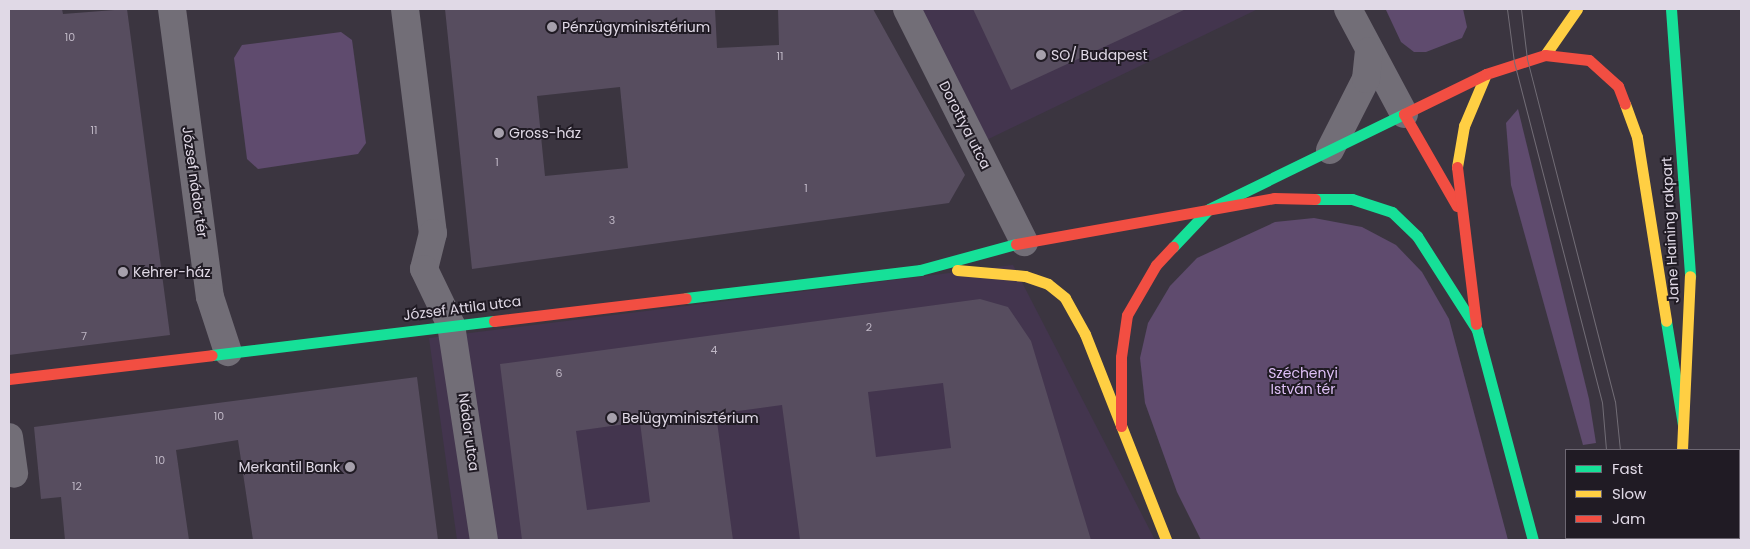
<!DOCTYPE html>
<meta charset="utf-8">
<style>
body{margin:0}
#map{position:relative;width:1750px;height:549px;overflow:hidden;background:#3b3540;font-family:Poppins,sans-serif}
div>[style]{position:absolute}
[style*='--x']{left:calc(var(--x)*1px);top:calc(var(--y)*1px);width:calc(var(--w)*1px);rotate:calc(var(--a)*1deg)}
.built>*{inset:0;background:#43354e}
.green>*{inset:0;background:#5f4b6e}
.building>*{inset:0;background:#574d5f}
.street>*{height:28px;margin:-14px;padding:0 14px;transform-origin:14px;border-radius:14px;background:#726e77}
.fast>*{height:11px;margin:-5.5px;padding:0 5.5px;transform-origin:5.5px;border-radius:5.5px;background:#16e098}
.slow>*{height:11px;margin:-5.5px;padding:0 5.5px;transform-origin:5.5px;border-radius:5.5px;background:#ffcf43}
.jam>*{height:11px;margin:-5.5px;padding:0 5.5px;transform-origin:5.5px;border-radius:5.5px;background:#f24e42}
.tram>*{height:1px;margin:-0.5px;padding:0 0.5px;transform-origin:0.5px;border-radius:0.5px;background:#726d76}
.dots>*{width:14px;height:14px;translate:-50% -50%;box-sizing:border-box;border:2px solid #201b24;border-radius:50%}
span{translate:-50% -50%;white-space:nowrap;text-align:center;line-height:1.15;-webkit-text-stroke:4px #201b24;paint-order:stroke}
.number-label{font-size:11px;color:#beb6c4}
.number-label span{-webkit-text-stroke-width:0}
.poi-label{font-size:14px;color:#e0d9e6}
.left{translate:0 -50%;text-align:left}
.right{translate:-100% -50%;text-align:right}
.street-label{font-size:14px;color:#e0d9e6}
.park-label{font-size:14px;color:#dfc0f7}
.frame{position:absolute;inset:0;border:10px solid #e0d9e6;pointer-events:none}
.legend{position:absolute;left:1565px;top:449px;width:175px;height:90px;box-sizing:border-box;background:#201b24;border:1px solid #6d6772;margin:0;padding:6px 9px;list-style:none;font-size:15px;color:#e0d9e6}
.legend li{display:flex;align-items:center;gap:10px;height:25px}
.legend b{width:25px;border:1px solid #6d6772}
</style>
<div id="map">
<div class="built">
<div style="clip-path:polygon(895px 9px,1258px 9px,972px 147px)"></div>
<div style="clip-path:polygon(1013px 265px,1155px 540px,457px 540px,429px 338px)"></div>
</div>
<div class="green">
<div style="clip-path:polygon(1463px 9px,1467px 27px,1462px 38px,1426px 52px,1414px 52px,1401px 42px,1386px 10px)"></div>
<div style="clip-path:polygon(341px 32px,352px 40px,366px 143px,358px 154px,258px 169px,247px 159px,234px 58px,242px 45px)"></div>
<div style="clip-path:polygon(1518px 109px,1589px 399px,1596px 443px,1583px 445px,1511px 185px,1506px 123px)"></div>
<div style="clip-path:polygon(1314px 218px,1362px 227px,1396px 245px,1422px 272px,1449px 319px,1508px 540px,1201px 540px,1177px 492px,1145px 403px,1140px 358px,1148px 323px,1170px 286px,1197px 258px,1275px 222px)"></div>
</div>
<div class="building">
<div style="clip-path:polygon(9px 9px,62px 9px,63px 14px,127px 9px,170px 335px,9px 355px)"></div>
<div style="clip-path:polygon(evenodd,445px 9px,715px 9px,717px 48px,779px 45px,778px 9px,873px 9px,965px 175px,949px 203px,472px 269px,445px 9px,620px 87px,628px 168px,545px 176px,537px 96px,620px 87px)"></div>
<div style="clip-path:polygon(973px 9px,1186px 9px,1011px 90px)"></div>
<div style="clip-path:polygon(evenodd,980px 299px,1008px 307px,1031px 341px,1091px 540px,800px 540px,782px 405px,716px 414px,733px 540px,522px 540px,500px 364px,980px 299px,943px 383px,951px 448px,876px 457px,868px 392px,943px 383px,980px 299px,640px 422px,650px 502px,587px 510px,576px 431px,640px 422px)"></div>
<div style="clip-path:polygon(417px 377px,438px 540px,253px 540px,238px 440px,176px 450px,189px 540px,65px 540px,61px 497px,41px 499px,34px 427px)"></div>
</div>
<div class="street">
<div style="--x:172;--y:9;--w:290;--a:82.5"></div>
<div style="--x:210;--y:297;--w:58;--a:71.9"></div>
<div style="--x:405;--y:9;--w:226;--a:82.9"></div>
<div style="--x:433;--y:233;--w:37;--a:104"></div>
<div style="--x:424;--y:269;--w:62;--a:64.3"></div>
<div style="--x:451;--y:325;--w:218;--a:81.3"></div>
<div style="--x:907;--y:9;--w:261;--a:63.3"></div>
<div style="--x:1348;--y:9;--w:119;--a:61.9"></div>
<div style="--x:1330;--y:150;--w:80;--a:-63.1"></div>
<div style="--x:1366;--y:79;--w:28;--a:-84"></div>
<div style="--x:9;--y:437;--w:37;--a:82"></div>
</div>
<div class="fast">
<div style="--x:1671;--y:9;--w:268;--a:85.9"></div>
<div style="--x:1315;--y:199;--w:37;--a:0"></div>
<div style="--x:1352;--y:199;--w:42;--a:18"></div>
<div style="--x:1392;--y:212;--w:35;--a:44"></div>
<div style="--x:1417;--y:236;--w:112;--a:57.4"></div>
<div style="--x:1477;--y:330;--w:217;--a:75.1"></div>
<div style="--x:1173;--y:247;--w:52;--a:-46.5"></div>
<div style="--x:1209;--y:209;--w:217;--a:-26"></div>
<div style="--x:686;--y:298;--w:236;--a:-6.8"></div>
<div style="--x:920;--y:270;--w:99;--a:-15.2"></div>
<div style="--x:1666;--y:321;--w:105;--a:80.7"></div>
<div style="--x:212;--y:355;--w:284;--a:-6.9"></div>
<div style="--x:1675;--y:538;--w:2;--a:90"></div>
</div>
<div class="slow">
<div style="--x:1545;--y:55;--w:56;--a:-55.2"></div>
<div style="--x:1625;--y:104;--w:35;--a:70"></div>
<div style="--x:1637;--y:137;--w:186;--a:81"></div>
<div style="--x:1457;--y:167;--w:42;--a:-80.3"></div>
<div style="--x:1464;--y:126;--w:56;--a:-67.1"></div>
<div style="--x:957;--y:270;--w:68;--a:5"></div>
<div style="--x:1025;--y:276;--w:24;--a:19"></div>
<div style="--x:1048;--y:284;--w:22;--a:39"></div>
<div style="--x:1065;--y:298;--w:41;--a:60.9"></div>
<div style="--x:1085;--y:334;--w:221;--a:68.5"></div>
<div style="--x:1682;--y:450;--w:174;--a:-87.4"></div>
</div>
<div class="jam">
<div style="--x:1404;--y:114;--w:106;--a:60.1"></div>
<div style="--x:1404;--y:114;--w:91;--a:-26"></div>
<div style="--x:1486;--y:74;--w:62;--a:-17.9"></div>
<div style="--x:1545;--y:55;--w:44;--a:6.5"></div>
<div style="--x:1589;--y:60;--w:39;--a:42"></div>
<div style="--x:1618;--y:86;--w:19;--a:69"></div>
<div style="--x:1457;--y:167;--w:158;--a:83.1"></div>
<div style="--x:1016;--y:244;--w:262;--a:-10.1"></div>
<div style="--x:1274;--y:198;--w:41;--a:1.4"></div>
<div style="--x:494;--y:321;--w:193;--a:-6.8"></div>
<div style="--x:9;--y:379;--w:204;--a:-6.7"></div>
<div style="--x:1121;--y:426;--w:69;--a:-90"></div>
<div style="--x:1121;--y:357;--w:42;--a:-81.9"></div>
<div style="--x:1127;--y:315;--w:58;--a:-59.9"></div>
<div style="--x:1156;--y:265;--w:25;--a:-47"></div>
</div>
<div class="tram">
<div style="--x:1507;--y:9;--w:53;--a:82.5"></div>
<div style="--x:1514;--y:62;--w:351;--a:75.5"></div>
<div style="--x:1602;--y:402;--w:48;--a:85.2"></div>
<div style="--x:1521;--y:9;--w:50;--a:83.2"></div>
<div style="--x:1527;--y:59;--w:353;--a:75.6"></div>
<div style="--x:1615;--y:401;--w:49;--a:84.2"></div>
<div style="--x:1606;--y:540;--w:2;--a:-90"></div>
<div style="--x:1621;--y:540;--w:2;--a:-90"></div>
</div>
<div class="dots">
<div style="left:552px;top:27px;background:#a6a0ac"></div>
<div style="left:1041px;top:55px;background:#a6a0ac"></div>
<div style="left:499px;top:133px;background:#a6a0ac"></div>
<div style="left:123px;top:272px;background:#a6a0ac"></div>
<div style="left:612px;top:418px;background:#a6a0ac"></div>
<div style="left:350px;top:467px;background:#a6a0ac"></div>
</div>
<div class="number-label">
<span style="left:70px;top:37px">10</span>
<span style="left:780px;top:56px">11</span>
<span style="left:94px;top:130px">11</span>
<span style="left:497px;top:162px">1</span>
<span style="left:806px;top:188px">1</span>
<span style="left:612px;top:220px">3</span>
<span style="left:869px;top:327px">2</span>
<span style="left:84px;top:336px">7</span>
<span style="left:714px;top:350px">4</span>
<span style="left:559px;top:373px">6</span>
<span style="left:219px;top:416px">10</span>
<span style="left:160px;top:460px">10</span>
<span style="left:77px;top:486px">12</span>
</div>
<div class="poi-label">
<span class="left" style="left:562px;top:27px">Pénzügyminisztérium</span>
<span class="left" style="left:1051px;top:55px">SO/ Budapest</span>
<span class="left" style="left:509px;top:133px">Gross-ház</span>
<span class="left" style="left:133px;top:272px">Kehrer-ház</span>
<span class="left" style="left:622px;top:418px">Belügyminisztérium</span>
<span class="right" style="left:340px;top:467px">Merkantil Bank</span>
</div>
<div class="street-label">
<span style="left:965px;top:125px;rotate:63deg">Dorottya utca</span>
<span style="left:195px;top:182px;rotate:82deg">József nádor tér</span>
<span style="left:1670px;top:230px;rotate:-93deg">Jane Haining rakpart</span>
<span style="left:462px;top:308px;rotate:-7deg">József Attila utca</span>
<span style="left:469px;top:432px;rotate:82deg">Nádor utca</span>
</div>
<div class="park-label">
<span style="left:1303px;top:381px">Széchenyi<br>István tér</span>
</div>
<div class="frame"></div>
<ul class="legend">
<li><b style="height:6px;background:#16e098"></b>Fast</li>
<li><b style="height:6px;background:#ffcf43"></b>Slow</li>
<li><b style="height:6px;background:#f24e42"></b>Jam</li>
</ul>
</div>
